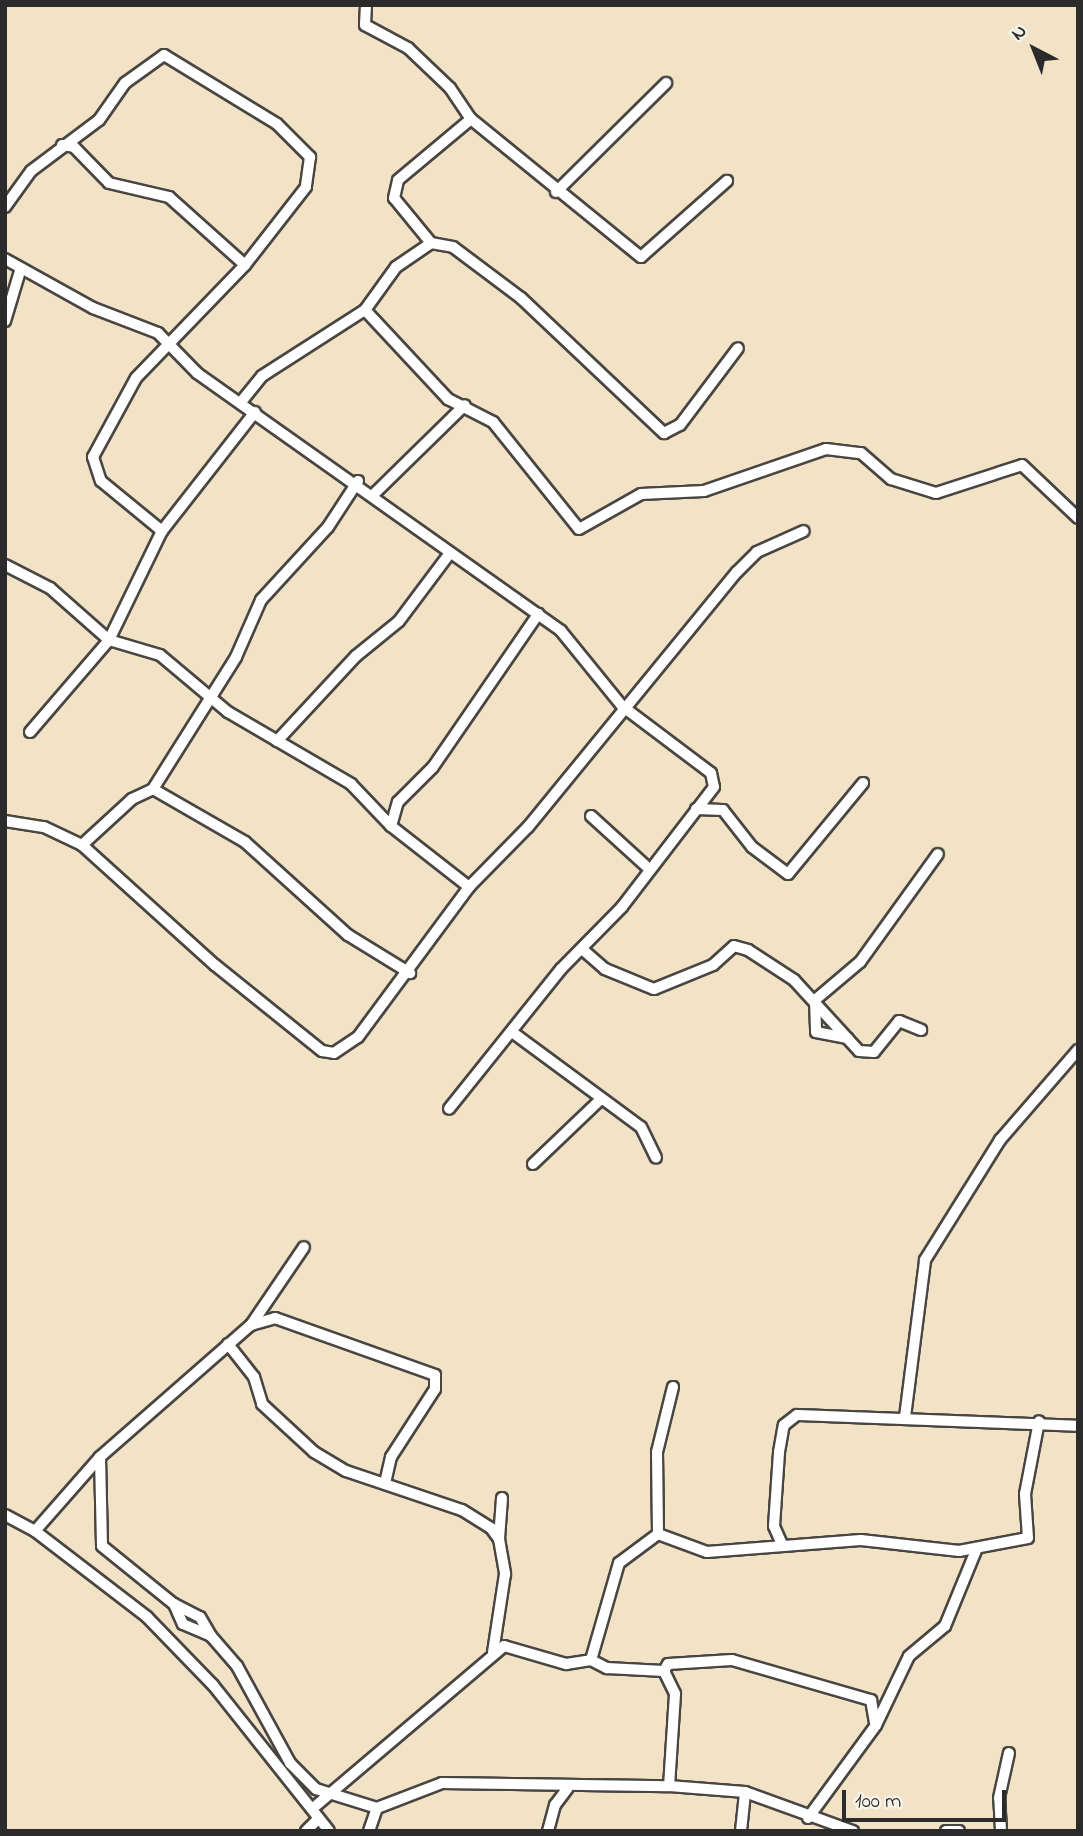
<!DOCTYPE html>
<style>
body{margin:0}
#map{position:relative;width:1083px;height:1836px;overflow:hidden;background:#f2e2c6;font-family:"Indie Flower",sans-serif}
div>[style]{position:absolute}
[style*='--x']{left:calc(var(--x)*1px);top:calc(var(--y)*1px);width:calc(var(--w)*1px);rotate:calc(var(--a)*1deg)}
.roads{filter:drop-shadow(2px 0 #494642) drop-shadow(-2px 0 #494642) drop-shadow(0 2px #494642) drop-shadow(0 -2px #494642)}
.street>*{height:10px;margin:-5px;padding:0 5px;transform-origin:5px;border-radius:5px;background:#fff}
span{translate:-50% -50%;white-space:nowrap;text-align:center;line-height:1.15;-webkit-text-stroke:6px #f7f3e8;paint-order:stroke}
.frame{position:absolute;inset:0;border:7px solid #2b2b2b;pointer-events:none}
.north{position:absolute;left:999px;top:14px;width:70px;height:70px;-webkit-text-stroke:5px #f7f3e8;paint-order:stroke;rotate:318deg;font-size:19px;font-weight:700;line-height:28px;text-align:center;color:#2b2b2b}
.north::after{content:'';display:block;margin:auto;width:24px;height:32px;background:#2b2b2b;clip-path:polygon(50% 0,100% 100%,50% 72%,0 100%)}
.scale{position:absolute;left:842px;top:1790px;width:164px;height:32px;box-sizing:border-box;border:4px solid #2b2b2b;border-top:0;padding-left:9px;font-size:21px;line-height:24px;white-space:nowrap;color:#2b2b2b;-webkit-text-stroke:5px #f7f3e8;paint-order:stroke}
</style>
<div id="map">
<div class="roads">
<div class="street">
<div style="--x:366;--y:5;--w:20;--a:93"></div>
<div style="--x:365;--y:25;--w:49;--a:28.1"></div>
<div style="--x:408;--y:48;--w:58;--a:43.6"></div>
<div style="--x:450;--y:88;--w:37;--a:56"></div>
<div style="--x:62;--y:145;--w:12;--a:9"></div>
<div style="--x:74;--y:147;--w:50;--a:45.8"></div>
<div style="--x:109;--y:183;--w:62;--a:13.1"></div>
<div style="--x:169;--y:197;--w:102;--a:41.8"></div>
<div style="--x:556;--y:192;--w:155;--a:-44.7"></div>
<div style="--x:5;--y:207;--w:44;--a:-54.2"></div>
<div style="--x:31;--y:171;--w:85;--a:-36.9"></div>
<div style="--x:99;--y:120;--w:45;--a:-54.9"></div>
<div style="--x:125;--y:83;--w:48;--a:-35.7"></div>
<div style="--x:164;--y:55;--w:132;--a:31.4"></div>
<div style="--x:277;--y:124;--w:47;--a:45"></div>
<div style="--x:310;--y:157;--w:30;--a:98"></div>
<div style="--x:306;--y:187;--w:99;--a:128"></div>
<div style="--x:245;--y:265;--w:157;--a:134"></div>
<div style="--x:136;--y:378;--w:90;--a:118.6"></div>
<div style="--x:93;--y:457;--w:25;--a:72"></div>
<div style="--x:101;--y:481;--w:79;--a:39.3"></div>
<div style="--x:431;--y:243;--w:58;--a:-129.4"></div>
<div style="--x:394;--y:198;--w:18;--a:-77"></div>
<div style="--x:398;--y:180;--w:95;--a:-39.9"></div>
<div style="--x:471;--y:119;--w:219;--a:39.1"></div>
<div style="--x:641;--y:257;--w:115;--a:-41.5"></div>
<div style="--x:5;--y:259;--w:101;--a:29.1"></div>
<div style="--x:93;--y:308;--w:70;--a:21"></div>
<div style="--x:158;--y:333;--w:56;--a:45.7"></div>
<div style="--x:197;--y:373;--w:446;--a:35.3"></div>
<div style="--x:561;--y:631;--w:97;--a:50.9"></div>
<div style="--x:622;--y:706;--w:111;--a:37"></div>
<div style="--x:711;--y:773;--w:14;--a:78"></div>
<div style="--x:714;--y:787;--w:151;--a:127.5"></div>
<div style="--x:622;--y:907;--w:87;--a:134.5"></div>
<div style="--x:561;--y:969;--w:179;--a:128.7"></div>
<div style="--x:365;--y:310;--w:122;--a:47"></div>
<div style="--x:448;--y:399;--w:51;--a:27.1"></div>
<div style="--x:493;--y:422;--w:137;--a:51.2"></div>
<div style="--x:579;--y:529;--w:71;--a:-29.4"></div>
<div style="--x:641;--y:494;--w:63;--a:-2.7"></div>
<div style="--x:704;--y:491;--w:129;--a:-19"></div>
<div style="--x:826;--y:449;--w:35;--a:7"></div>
<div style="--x:861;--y:453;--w:40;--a:41"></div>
<div style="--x:891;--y:479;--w:47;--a:17.3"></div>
<div style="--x:936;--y:493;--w:90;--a:-18"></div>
<div style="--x:1022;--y:465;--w:77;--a:43.4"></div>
<div style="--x:5;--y:321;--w:52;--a:-73.3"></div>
<div style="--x:241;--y:402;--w:33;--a:-51"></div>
<div style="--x:262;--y:376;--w:122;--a:-32.7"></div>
<div style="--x:365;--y:310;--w:53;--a:-54.2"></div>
<div style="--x:396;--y:267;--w:42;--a:-34.4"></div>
<div style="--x:431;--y:243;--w:22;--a:10"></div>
<div style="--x:453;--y:247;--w:85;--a:36.9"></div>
<div style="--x:521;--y:298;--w:197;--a:43.4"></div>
<div style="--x:664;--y:433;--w:18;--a:-27"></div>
<div style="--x:680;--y:425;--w:96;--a:-53"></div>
<div style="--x:374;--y:494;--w:127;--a:-44.4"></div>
<div style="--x:5;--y:565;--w:51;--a:27.1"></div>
<div style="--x:50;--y:588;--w:79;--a:41.4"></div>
<div style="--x:109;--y:640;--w:53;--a:16.4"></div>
<div style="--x:160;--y:655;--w:89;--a:40"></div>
<div style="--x:228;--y:712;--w:143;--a:30.3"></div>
<div style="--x:351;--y:784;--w:58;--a:46.4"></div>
<div style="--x:391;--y:826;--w:99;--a:38"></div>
<div style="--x:30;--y:732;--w:121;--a:-49.3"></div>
<div style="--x:109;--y:640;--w:121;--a:-64.1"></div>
<div style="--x:162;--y:531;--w:151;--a:-52"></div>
<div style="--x:277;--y:741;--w:116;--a:-47.1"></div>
<div style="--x:356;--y:656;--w:55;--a:-39.1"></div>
<div style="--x:399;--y:621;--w:85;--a:-53.1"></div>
<div style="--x:153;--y:789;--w:106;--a:29.9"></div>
<div style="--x:245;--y:842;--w:139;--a:42.1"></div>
<div style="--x:348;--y:935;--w:73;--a:31.5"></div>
<div style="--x:696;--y:809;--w:27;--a:2"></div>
<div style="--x:723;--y:810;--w:47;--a:51.9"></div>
<div style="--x:752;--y:847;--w:45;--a:36.9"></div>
<div style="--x:788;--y:874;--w:118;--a:-50.5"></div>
<div style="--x:591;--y:816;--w:76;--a:42.3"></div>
<div style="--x:5;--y:821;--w:39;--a:9"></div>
<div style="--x:44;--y:827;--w:42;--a:25.3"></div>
<div style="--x:82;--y:845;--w:179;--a:42.1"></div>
<div style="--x:215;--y:965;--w:137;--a:38.8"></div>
<div style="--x:322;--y:1051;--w:12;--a:9"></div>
<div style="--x:334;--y:1053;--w:29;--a:-34"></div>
<div style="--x:358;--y:1037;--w:187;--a:-53.5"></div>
<div style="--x:469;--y:887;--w:84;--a:-45.5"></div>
<div style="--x:528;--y:827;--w:330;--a:-50.7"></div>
<div style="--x:737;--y:572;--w:28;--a:-45"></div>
<div style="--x:757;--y:552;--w:51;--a:-24.1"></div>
<div style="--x:391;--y:826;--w:25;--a:-74"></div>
<div style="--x:398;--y:802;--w:49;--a:-45"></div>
<div style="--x:433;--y:767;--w:186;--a:-55.5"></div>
<div style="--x:82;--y:845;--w:68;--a:-42.6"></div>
<div style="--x:132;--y:799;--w:23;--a:-25"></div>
<div style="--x:153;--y:789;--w:156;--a:-57.8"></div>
<div style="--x:236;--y:657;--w:62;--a:-66.3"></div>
<div style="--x:261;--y:600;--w:99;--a:-47.5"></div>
<div style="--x:328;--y:527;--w:55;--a:-56.9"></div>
<div style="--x:582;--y:949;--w:30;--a:41"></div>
<div style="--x:605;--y:969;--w:53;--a:22.2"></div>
<div style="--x:654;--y:989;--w:64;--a:-22.1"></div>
<div style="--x:713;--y:965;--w:28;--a:-42"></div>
<div style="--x:734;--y:946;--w:15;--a:16"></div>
<div style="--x:748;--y:950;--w:55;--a:33.1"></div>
<div style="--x:794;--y:980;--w:96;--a:47.5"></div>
<div style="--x:859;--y:1051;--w:15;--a:4"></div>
<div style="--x:874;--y:1052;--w:40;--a:-51"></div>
<div style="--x:899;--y:1021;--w:24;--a:22"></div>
<div style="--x:815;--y:1000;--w:59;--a:-40.2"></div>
<div style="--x:860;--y:962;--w:133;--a:-54.2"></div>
<div style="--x:815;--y:1000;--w:32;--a:88"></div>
<div style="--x:816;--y:1032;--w:32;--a:11"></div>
<div style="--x:512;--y:1032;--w:160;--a:36.4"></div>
<div style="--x:641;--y:1127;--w:34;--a:64"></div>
<div style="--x:533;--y:1164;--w:93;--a:-43.7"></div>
<div style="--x:251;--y:1325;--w:25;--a:-16"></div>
<div style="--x:275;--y:1318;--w:170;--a:19.6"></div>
<div style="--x:435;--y:1375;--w:14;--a:90"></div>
<div style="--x:435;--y:1389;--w:81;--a:122.9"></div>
<div style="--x:391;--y:1457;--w:26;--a:103"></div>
<div style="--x:228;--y:1344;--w:42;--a:51.8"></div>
<div style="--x:254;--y:1377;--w:28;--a:73"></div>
<div style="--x:262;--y:1404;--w:71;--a:42.7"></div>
<div style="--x:314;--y:1452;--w:37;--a:31"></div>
<div style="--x:346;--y:1471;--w:122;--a:18.6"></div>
<div style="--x:462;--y:1510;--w:34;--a:32"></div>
<div style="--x:491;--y:1528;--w:14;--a:54"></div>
<div style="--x:499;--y:1539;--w:36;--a:80"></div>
<div style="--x:505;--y:1574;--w:79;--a:98.7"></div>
<div style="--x:905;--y:1417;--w:158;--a:-82.7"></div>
<div style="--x:925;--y:1260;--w:142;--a:-58"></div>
<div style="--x:1000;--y:1140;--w:119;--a:-49.1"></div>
<div style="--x:100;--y:1457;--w:89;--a:88.7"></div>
<div style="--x:102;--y:1546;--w:92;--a:38.9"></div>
<div style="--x:174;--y:1604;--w:22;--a:66"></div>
<div style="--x:183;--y:1624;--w:30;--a:23"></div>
<div style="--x:211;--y:1636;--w:40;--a:49"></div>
<div style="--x:237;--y:1666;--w:111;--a:61.3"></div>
<div style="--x:290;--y:1763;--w:37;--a:45"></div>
<div style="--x:316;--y:1789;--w:64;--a:17.3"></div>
<div style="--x:377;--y:1808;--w:70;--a:-21"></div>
<div style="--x:442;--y:1783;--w:227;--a:0.8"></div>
<div style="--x:669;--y:1786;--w:76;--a:4.5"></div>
<div style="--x:745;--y:1792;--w:115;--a:19.9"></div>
<div style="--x:5;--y:1515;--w:34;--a:28"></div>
<div style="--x:35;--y:1531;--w:141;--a:37.5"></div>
<div style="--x:147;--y:1617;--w:95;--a:45.9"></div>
<div style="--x:213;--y:1685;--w:186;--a:51.5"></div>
<div style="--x:35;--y:1531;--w:98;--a:-48.7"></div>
<div style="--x:100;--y:1457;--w:201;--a:-41.2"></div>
<div style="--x:251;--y:1325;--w:94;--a:-55.8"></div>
<div style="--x:658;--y:1534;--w:52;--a:20.2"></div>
<div style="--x:707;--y:1552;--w:154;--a:-4.5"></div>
<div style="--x:861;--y:1540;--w:99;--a:6.4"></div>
<div style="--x:959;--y:1551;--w:70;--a:-10.7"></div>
<div style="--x:1028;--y:1538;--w:44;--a:-93.9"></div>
<div style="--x:1025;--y:1494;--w:74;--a:-79.1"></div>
<div style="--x:658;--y:1534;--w:82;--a:-90.7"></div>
<div style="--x:657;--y:1452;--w:67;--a:-76.2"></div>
<div style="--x:499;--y:1539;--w:41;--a:-85.8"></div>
<div style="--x:781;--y:1542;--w:17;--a:-114"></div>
<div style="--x:774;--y:1526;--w:74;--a:-86.1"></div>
<div style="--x:779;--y:1452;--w:27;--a:-80"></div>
<div style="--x:784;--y:1425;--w:16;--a:-38"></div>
<div style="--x:797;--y:1415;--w:281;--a:2.2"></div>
<div style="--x:174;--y:1604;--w:29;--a:27"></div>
<div style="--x:200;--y:1617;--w:22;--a:60"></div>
<div style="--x:591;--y:1660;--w:101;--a:-73.9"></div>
<div style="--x:619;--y:1563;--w:49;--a:-36.6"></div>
<div style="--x:664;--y:1671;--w:8;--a:-60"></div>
<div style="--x:668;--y:1664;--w:64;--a:-3.6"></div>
<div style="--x:732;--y:1660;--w:145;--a:16.1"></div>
<div style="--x:871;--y:1700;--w:23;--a:80"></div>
<div style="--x:312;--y:1809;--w:252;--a:-40.3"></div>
<div style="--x:504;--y:1646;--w:65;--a:16.2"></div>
<div style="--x:566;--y:1664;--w:25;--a:-9"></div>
<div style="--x:591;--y:1660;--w:18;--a:27"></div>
<div style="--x:607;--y:1668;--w:57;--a:3"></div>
<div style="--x:664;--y:1671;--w:25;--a:64"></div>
<div style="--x:675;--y:1694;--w:92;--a:93.7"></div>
<div style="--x:808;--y:1818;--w:115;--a:-53.8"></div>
<div style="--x:876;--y:1725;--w:76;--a:-64.4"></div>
<div style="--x:909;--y:1656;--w:47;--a:-39.8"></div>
<div style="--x:945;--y:1626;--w:84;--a:-67.7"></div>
<div style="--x:306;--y:1831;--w:18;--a:-45"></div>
<div style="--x:369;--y:1831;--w:24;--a:-71"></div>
<div style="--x:548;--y:1831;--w:27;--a:-75"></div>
<div style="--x:555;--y:1805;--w:21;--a:-53"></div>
<div style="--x:741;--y:1831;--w:39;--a:-84"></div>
<div style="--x:946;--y:1831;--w:13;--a:0"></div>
<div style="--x:1001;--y:1831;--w:33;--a:-93"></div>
<div style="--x:999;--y:1798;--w:46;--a:-77.5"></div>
</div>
</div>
<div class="frame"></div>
<div class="north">N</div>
<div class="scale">100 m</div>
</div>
